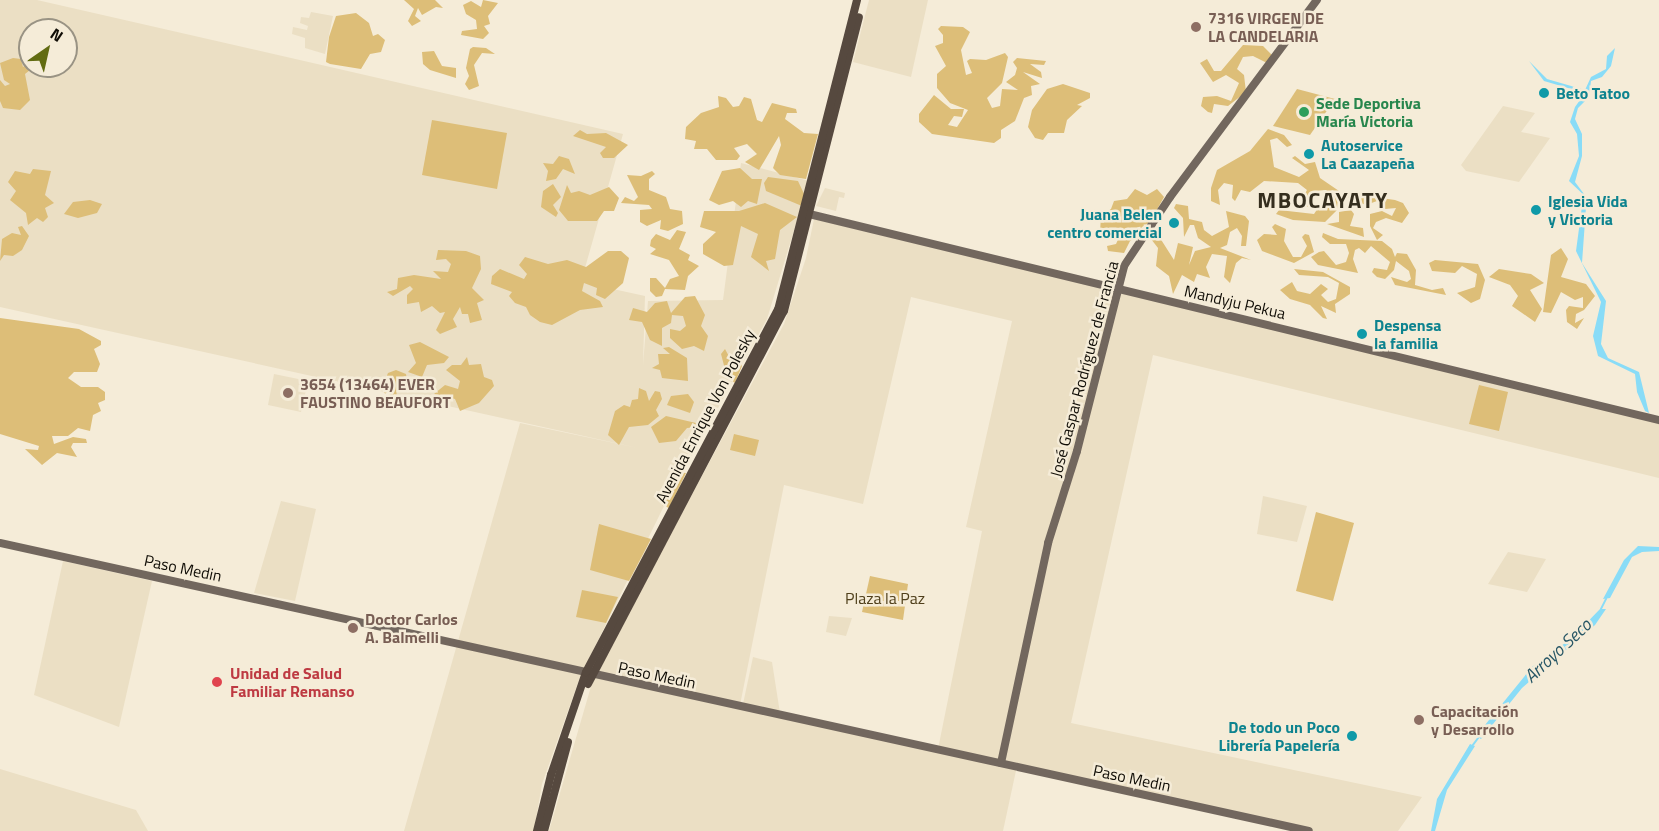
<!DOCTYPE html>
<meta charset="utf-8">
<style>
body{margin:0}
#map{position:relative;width:1659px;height:831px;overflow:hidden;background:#f5ecd8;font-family:"Titillium Web",sans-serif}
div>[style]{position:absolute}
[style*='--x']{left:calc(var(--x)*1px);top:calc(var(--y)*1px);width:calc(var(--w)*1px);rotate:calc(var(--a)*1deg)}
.built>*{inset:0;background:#ebdfc4}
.green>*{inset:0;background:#ddbe78}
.water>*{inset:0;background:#89dcf7}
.stream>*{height:1.5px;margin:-0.75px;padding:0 0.75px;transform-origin:0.75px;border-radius:0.75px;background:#89dcf7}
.secondary>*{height:8px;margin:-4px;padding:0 4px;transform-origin:4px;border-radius:4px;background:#72675e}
.primary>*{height:8px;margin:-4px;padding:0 4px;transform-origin:4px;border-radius:4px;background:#56493f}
.dots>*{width:16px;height:16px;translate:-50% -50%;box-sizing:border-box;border:3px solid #f5ecd8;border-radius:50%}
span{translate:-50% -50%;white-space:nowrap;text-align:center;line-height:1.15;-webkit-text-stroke:5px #f5ecd8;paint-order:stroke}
.education-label{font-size:16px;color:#785e54;font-weight:700}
.left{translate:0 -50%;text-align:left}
.culture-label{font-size:16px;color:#0d838f;font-weight:700}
.right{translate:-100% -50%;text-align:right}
.leisure-label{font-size:16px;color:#27864d;font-weight:700}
.street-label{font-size:16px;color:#100d06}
.park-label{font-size:16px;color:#50401c}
.health-label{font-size:16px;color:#be3a42;font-weight:700}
.water-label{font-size:18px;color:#275665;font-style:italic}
.district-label{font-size:22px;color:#352e1e;font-weight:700;letter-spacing:1.5px}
.north{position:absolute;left:18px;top:18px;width:60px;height:60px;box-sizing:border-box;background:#f5ecd8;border:2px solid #999384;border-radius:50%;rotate:34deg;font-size:16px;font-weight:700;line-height:24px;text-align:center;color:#100d06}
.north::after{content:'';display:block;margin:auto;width:21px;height:27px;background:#626b11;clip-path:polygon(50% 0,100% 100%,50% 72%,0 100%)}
</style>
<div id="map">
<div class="built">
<div style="clip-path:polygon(evenodd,0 0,37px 0,623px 134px,581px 282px,645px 296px,643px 365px,648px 301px,723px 300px,741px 163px,809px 181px,767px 319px,662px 510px,580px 677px,542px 784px,534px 831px,404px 831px,520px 423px,638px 448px,0 307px,0 0,30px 30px,66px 30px,66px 66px,30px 66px,30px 30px)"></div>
<div style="clip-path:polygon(869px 0,928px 0,911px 77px,853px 62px)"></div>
<div style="clip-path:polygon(311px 12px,333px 16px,325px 54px,305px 48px,305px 38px,292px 34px,293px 27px,307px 30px,308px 26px,300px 23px,301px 17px,309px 18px)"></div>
<div style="clip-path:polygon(1503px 106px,1535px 113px,1521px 132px,1550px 138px,1519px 182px,1466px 171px,1461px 165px)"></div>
<div style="clip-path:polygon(825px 188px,845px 193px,844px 198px,839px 197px,836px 211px,816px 206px)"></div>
<div style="clip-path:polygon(evenodd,814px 219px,1659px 422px,1659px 478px,1153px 355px,1071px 723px,1422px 797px,1398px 831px,1307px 831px,1017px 766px,1003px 831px,549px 831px,594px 676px,784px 324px,806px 258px,814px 219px,911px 297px,1012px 321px,966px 527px,982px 531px,938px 749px,740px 705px,784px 485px,863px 504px,911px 297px)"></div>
<div style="clip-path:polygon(274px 374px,308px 381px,301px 412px,268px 405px)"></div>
<div style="clip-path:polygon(1263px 496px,1307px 506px,1297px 542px,1257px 534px)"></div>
<div style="clip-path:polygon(281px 501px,316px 509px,295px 601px,254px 593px)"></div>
<div style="clip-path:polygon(1508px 552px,1546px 559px,1527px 592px,1488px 584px)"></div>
<div style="clip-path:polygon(63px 561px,152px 581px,119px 727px,34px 695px)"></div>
<div style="clip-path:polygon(829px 616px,852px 618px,846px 636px,826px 632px)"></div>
<div style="clip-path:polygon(753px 657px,772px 662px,780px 713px,743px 704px)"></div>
<div style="clip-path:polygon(0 769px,136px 810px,148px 831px,0 831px)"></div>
</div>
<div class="green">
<div style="clip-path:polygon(404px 0,435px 0,443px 8px,436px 7px,422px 15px,418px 8px,415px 16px,421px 21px,412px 26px,408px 21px,414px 9px)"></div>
<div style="clip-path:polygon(483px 0,498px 3px,488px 16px,490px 24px,484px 26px,489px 33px,483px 39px,461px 35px,462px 31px,477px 29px,476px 20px,466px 14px,463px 5px,471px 1px,481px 7px)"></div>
<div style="clip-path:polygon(356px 13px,369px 23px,373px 36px,378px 34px,385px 40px,381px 52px,370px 54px,361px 69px,330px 64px,326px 62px,329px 37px,336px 16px)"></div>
<div style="clip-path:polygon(941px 26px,963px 27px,970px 32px,961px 50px,966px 75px,972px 73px,967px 61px,970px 59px,986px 60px,1005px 53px,1008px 57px,1002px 83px,987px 98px,992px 108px,1000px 106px,1002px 89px,1018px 90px,1006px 82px,1015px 75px,1017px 68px,1013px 62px,1017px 58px,1046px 61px,1044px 65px,1030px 64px,1041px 72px,1042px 78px,1023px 72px,1040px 84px,1031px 86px,1032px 95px,1024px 98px,1015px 121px,1001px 130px,1001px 138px,994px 143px,932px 134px,919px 122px,919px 114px,934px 95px,951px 109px,964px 109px,962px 117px,954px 116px,948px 125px,957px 127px,968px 110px,950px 103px,937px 88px,937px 74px,946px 66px,935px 46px,943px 43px,943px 35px,938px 29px)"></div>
<div style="clip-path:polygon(1243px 45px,1263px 46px,1273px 56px,1267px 63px,1253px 56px,1243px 57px,1237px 69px,1244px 75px,1246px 92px,1228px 106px,1214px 104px,1212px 113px,1208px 112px,1201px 106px,1203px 97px,1217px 96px,1231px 101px,1239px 83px,1226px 75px,1213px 82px,1200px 63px,1207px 59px,1214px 71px,1221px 71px)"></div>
<div style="clip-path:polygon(473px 47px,486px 48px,495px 54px,482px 53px,474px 65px,479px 86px,469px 90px,465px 84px,469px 76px,466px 68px,470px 49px)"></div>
<div style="clip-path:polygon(434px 51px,442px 66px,456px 68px,456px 78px,430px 70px,423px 64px,422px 52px)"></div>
<div style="clip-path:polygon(13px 58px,21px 59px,23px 67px,29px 62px,35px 66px,25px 74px,30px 100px,20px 110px,3px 108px,0 101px,0 80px,5px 86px,10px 84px,4px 80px,0 63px)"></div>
<div style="clip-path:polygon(1063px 84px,1090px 93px,1090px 98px,1077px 105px,1082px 106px,1067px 120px,1064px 133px,1048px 133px,1043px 140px,1035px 138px,1028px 127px,1032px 110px,1047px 89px)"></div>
<div style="clip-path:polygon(1297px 89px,1335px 99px,1310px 135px,1273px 126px)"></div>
<div style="clip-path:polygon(718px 96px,726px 98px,733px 107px,739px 106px,744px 97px,751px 99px,757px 120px,762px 122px,772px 103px,796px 109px,797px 113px,787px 113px,785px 119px,804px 133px,818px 134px,806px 179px,780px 175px,773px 168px,781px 145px,779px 136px,759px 170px,745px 162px,757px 154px,747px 144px,734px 148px,740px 156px,737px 160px,716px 160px,707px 149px,694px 149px,696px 141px,685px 139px,686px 127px,701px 113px,719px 107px)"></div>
<div style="clip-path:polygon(432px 120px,507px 133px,497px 189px,422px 175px)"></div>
<div style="clip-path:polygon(1268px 129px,1284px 135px,1292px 145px,1287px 147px,1277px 138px,1270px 140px,1274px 167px,1299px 177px,1309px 170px,1292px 158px,1295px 156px,1305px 164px,1315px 162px,1320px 178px,1339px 191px,1337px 210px,1325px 222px,1293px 220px,1276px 214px,1279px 210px,1314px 214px,1320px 205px,1329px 207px,1335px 198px,1326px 190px,1313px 191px,1310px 206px,1306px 207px,1301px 200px,1307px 190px,1298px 183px,1264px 181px,1250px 192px,1241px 190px,1235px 201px,1232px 198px,1233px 185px,1224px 183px,1218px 190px,1220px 205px,1211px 201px,1211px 188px,1217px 170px,1250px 151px)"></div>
<div style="clip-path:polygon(580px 130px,587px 134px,606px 133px,628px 145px,614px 158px,603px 158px,600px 153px,606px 147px,573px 136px)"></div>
<div style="clip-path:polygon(559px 156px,569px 159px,575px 174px,563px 169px,556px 179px,546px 181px,548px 171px,543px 163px,553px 164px)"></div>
<div style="clip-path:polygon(740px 168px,752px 179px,762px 179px,757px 204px,748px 201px,741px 207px,733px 201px,719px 205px,709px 200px,722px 171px)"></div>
<div style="clip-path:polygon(33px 169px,51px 171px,45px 195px,54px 203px,45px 208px,48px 217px,43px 222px,37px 218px,28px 225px,26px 213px,10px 200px,16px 191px,8px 182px,15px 171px,30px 174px)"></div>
<div style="clip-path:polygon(652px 171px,655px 174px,649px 179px,649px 190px,666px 197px,670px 209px,682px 211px,683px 224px,668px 231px,660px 229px,661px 220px,647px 226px,640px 222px,640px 210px,652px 209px,649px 205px,621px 203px,625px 197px,634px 201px,638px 197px,627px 175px,641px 176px)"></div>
<div style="clip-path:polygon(768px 177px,798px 181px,805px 196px,802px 206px,766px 191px,764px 183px)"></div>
<div style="clip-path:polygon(553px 184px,561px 197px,553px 205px,558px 213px,556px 217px,541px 207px,543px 191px)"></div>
<div style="clip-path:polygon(567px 185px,571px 193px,579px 191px,590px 195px,609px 187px,619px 198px,614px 211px,604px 211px,597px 221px,568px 221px,559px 210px)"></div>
<div style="clip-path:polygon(1135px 189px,1147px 195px,1157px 189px,1164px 197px,1150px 222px,1142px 227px,1141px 235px,1130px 241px,1124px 253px,1108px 251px,1107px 246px,1116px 244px,1121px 233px,1109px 229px,1100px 232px,1101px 216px,1111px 209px,1114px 201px,1127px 199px)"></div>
<div style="clip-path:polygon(1346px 193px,1395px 200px,1403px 203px,1409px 213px,1402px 223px,1386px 218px,1376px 222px,1373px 228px,1383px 235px,1377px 240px,1370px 226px,1370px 214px,1382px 211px,1392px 216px,1396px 208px,1385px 209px,1377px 201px,1366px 205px,1348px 198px)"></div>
<div style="clip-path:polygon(90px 200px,102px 204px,97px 213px,78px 218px,64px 214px,73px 202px)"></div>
<div style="clip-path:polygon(765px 203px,797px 217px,780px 230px,775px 259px,766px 261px,769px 271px,751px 257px,758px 234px,741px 226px,733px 265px,724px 266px,703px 254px,703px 244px,716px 232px,700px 227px,704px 211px,739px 211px)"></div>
<div style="clip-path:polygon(1176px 204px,1188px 206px,1189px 219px,1202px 222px,1204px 230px,1212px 236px,1229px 227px,1226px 211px,1245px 216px,1249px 221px,1246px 246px,1241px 246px,1242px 236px,1237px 228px,1230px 232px,1227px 245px,1220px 248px,1251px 260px,1242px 258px,1236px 263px,1230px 283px,1224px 277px,1227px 256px,1212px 254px,1206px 267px,1210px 278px,1197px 274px,1194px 282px,1182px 275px,1173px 294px,1169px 276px,1156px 266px,1158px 248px,1151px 239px,1160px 238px,1174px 260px,1178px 243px,1193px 247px,1189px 265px,1195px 251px,1211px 247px,1198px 238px,1194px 225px,1190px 225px,1184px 237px,1183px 218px,1174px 208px)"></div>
<div style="clip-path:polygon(1351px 210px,1354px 214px,1350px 226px,1363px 228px,1364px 237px,1327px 224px,1339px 222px,1339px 212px)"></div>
<div style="clip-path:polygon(1275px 224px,1286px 229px,1284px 241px,1293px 257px,1301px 257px,1307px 246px,1302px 237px,1305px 234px,1309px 235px,1314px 252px,1294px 263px,1262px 251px,1257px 240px,1264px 234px,1277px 235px,1272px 227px)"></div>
<div style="clip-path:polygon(22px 226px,29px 236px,22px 250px,13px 256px,4px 255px,0 261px,2px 239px,12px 233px,21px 235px,18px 227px)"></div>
<div style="clip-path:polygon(677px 230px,686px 232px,679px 249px,690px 255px,688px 260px,699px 266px,688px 276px,685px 290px,665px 289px,662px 296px,656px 297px,650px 291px,650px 278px,656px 278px,665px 288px,670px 279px,679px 276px,669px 260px,650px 254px,656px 249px,650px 246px,651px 240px,656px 234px,670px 240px)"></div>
<div style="clip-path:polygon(1323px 233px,1338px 239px,1382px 241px,1392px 249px,1395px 257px,1397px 253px,1407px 254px,1416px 270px,1415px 285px,1432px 290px,1443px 288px,1446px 295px,1395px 285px,1391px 277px,1407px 282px,1411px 279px,1409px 271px,1396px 261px,1394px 270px,1385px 279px,1377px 277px,1372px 272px,1374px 268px,1387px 270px,1390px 262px,1371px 246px,1365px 253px,1359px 248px,1355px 250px,1353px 259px,1358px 273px,1318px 265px,1311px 257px,1319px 252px,1324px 251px,1336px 265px,1346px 262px,1349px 253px,1346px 244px,1330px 244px,1322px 237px)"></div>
<div style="clip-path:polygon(1561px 248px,1568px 259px,1561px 277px,1586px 284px,1595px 296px,1584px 310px,1576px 314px,1575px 323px,1584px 318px,1577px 329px,1567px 322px,1566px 310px,1569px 306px,1583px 308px,1583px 297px,1575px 300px,1561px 292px,1551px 313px,1543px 312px,1551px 255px)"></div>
<div style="clip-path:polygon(438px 250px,466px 251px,480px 256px,481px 269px,472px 288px,484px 300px,477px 303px,482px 320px,470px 323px,468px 314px,462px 314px,460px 307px,453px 319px,457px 327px,440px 334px,436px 330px,445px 312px,440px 313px,432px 306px,421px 312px,419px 302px,407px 304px,407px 295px,413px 289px,410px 286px,393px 296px,387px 292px,397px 289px,398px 278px,414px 275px,441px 279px,433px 271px,448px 272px,451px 264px,446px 259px,436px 260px)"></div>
<div style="clip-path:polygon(608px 251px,621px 251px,629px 258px,623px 283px,605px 299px,596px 295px,597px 288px,584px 283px,582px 291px,600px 301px,603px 307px,580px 310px,552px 325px,540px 322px,530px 315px,526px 307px,515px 303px,509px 296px,512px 292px,491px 284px,492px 276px,500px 269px,524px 279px,527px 274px,519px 265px,525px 257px,548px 264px,567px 260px,586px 267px)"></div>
<div style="clip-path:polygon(1435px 260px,1478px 264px,1485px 280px,1480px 299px,1471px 303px,1457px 293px,1475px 287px,1477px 274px,1462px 266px,1455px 273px,1432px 271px,1429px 263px)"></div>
<div style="clip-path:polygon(1294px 269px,1323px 272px,1350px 287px,1350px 294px,1335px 304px,1336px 313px,1321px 306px,1327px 319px,1323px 318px,1310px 305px,1290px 299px,1280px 290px,1292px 282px,1297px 291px,1310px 294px,1321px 284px,1328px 289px,1321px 295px,1328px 302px,1336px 299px,1339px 283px,1328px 277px,1299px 275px)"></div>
<div style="clip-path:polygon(1499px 269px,1531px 274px,1544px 283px,1530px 290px,1542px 309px,1535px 322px,1512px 306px,1518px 296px,1510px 285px,1489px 277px)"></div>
<div style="clip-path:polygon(695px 296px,705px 315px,701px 326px,708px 336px,704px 351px,694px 346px,682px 349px,670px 338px,670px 329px,680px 331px,686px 326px,683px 316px,672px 315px,671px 323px,662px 328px,662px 346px,650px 340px,642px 322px,629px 320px,633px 308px,647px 312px,655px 303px,667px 301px,671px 313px,685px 297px)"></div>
<div style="clip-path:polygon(0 318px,79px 329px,101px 341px,101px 345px,94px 349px,100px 364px,97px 372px,74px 372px,68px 378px,81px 387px,98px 387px,105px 392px,105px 400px,98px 403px,101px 411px,93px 415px,90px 431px,78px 428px,68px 436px,52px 436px,54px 444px,73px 437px,86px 439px,87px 443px,73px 443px,71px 447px,77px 457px,57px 453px,42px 465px,25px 449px,38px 450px,39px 446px,0 434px)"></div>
<div style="clip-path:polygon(420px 342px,449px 357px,444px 363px,427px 365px,422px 377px,408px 372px,416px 363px,409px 345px)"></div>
<div style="clip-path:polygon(669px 347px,687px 358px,688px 381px,662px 378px,660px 370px,652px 368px,659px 364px,658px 354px,670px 354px,663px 348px)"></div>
<div style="clip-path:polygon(725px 349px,732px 362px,739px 361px,742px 366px,735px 383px,727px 377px,721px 354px)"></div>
<div style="clip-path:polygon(467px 357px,469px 365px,481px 364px,484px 377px,492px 380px,494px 386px,479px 403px,460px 411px,455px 399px,434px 394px,445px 385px,458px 389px,460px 381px,446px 370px,452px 365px,461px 365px)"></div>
<div style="clip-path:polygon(396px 370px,406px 374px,408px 387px,398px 388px,396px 396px,384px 393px,382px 387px,388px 373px)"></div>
<div style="clip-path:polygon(1479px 385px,1508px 392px,1499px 431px,1469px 424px)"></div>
<div style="clip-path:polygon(639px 388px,646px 391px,649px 401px,655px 391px,660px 392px,662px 399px,656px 410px,659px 416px,648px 425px,629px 427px,619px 445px,608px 435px,615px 411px,624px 405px,630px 407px,632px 400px,638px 399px)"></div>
<div style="clip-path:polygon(688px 394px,694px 402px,690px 413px,667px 405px,671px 396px)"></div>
<div style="clip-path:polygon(666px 416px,696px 423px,697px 427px,687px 428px,676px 441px,659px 443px,651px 427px)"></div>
<div style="clip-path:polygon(734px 434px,759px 440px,755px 456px,730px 450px)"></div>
<div style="clip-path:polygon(679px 472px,686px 473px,669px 508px,662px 505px,663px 485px)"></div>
<div style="clip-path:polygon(1316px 512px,1354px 523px,1333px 601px,1296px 591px)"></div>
<div style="clip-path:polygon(599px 524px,651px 539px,629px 581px,590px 570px)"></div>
<div style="clip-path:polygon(870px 576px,908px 584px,903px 620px,862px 612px)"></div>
<div style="clip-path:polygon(582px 590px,618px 597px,606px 623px,576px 617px)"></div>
</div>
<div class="water">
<div style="clip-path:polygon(1615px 48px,1611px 66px,1602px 77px,1591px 81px,1589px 97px,1578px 108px,1575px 119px,1582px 134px,1582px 156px,1575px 182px,1587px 198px,1569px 181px,1579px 156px,1577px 134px,1570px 122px,1575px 107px,1585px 93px,1544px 81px,1529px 61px,1547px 79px,1585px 90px,1591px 77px,1606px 69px,1607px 56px)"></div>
<div style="clip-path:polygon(1582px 206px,1586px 207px,1582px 263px,1606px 301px,1601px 344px,1608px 358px,1639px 372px,1649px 413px,1645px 411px,1637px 392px,1635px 374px,1598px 356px,1593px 336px,1601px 302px,1576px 251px)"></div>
<div style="clip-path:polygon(1638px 546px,1659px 547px,1659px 551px,1642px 552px,1632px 557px,1610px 598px,1603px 599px,1624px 560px)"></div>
<div style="clip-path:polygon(1600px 609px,1606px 609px,1595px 625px,1522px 688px,1481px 739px,1476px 736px,1532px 667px,1572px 638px)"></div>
<div style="clip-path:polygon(1470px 744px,1475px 746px,1447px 790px,1435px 831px,1431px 831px,1437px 799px)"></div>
</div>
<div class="stream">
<div style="--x:1583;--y:207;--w:10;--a:-79"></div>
<div style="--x:1601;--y:609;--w:11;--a:-63"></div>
<div style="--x:1473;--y:745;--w:10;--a:-53"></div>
</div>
<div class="secondary">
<div style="--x:805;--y:213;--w:879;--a:13.63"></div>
<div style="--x:0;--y:543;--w:1340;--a:12.41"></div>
<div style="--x:1001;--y:763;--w:225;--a:-77.9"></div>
<div style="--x:1048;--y:543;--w:96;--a:-72.5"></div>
<div style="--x:1077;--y:451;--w:191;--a:-75.7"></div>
<div style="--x:1124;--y:266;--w:83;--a:-56.3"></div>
<div style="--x:1170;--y:197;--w:246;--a:-53.3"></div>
</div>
<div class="primary">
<div style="--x:588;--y:684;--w:421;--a:-62.3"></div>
<div style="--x:784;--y:311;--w:303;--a:-75.7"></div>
<div style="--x:537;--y:831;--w:58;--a:-76"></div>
<div style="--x:551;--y:775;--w:109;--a:-71.2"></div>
<div style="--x:586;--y:672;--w:410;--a:-62.1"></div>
<div style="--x:778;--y:310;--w:320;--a:-75.7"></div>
<div style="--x:544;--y:831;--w:92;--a:-74.9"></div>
</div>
<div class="dots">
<div style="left:1196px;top:27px;background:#8d6e63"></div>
<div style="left:1544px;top:93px;background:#0f9aa8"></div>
<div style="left:1304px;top:112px;background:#2e9e5b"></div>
<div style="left:1309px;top:154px;background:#0f9aa8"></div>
<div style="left:1536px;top:210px;background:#0f9aa8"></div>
<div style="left:1174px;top:223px;background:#0f9aa8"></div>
<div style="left:1362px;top:334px;background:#0f9aa8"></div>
<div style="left:288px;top:393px;background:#8d6e63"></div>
<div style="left:353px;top:628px;background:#8d6e63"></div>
<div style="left:217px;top:682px;background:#e0444e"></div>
<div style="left:1419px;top:720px;background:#8d6e63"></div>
<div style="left:1352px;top:736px;background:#0f9aa8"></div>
</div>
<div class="education-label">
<span class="left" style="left:1208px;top:27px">7316 VIRGEN DE<br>LA CANDELARIA</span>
<span class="left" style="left:300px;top:393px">3654 (13464) EVER<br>FAUSTINO BEAUFORT</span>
<span class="left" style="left:365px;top:628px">Doctor Carlos<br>A. Balmelli</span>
<span class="left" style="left:1431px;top:720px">Capacitación<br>y Desarrollo</span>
</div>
<div class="culture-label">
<span class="left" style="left:1556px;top:93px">Beto Tatoo</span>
<span class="left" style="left:1321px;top:154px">Autoservice<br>La Caazapeña</span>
<span class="left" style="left:1548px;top:210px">Iglesia Vida<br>y Victoria</span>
<span class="right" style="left:1162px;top:223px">Juana Belen<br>centro comercial</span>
<span class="left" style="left:1374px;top:334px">Despensa<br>la familia</span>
<span class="right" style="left:1340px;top:736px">De todo un Poco<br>Librería Papelería</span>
</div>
<div class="leisure-label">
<span class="left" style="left:1316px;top:112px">Sede Deportiva<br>María Victoria</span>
</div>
<div class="street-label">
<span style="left:1235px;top:302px;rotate:13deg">Mandyju Pekua</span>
<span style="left:1084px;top:369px;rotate:-75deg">José Gaspar Rodríguez de Francia</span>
<span style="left:705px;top:416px;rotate:-62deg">Avenida Enrique Von Polesky</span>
<span style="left:183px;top:568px;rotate:12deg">Paso Medin</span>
<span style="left:657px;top:675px;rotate:12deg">Paso Medin</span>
<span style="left:1132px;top:778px;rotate:12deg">Paso Medin</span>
</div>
<div class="park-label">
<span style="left:885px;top:598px">Plaza la Paz</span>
</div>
<div class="health-label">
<span class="left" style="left:230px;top:682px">Unidad de Salud<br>Familiar Remanso</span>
</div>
<div class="water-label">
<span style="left:1558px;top:651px;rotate:-43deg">Arroyo Seco</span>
</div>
<div class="district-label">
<span style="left:1323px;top:201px">MBOCAYATY</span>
</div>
<div class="north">N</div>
</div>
